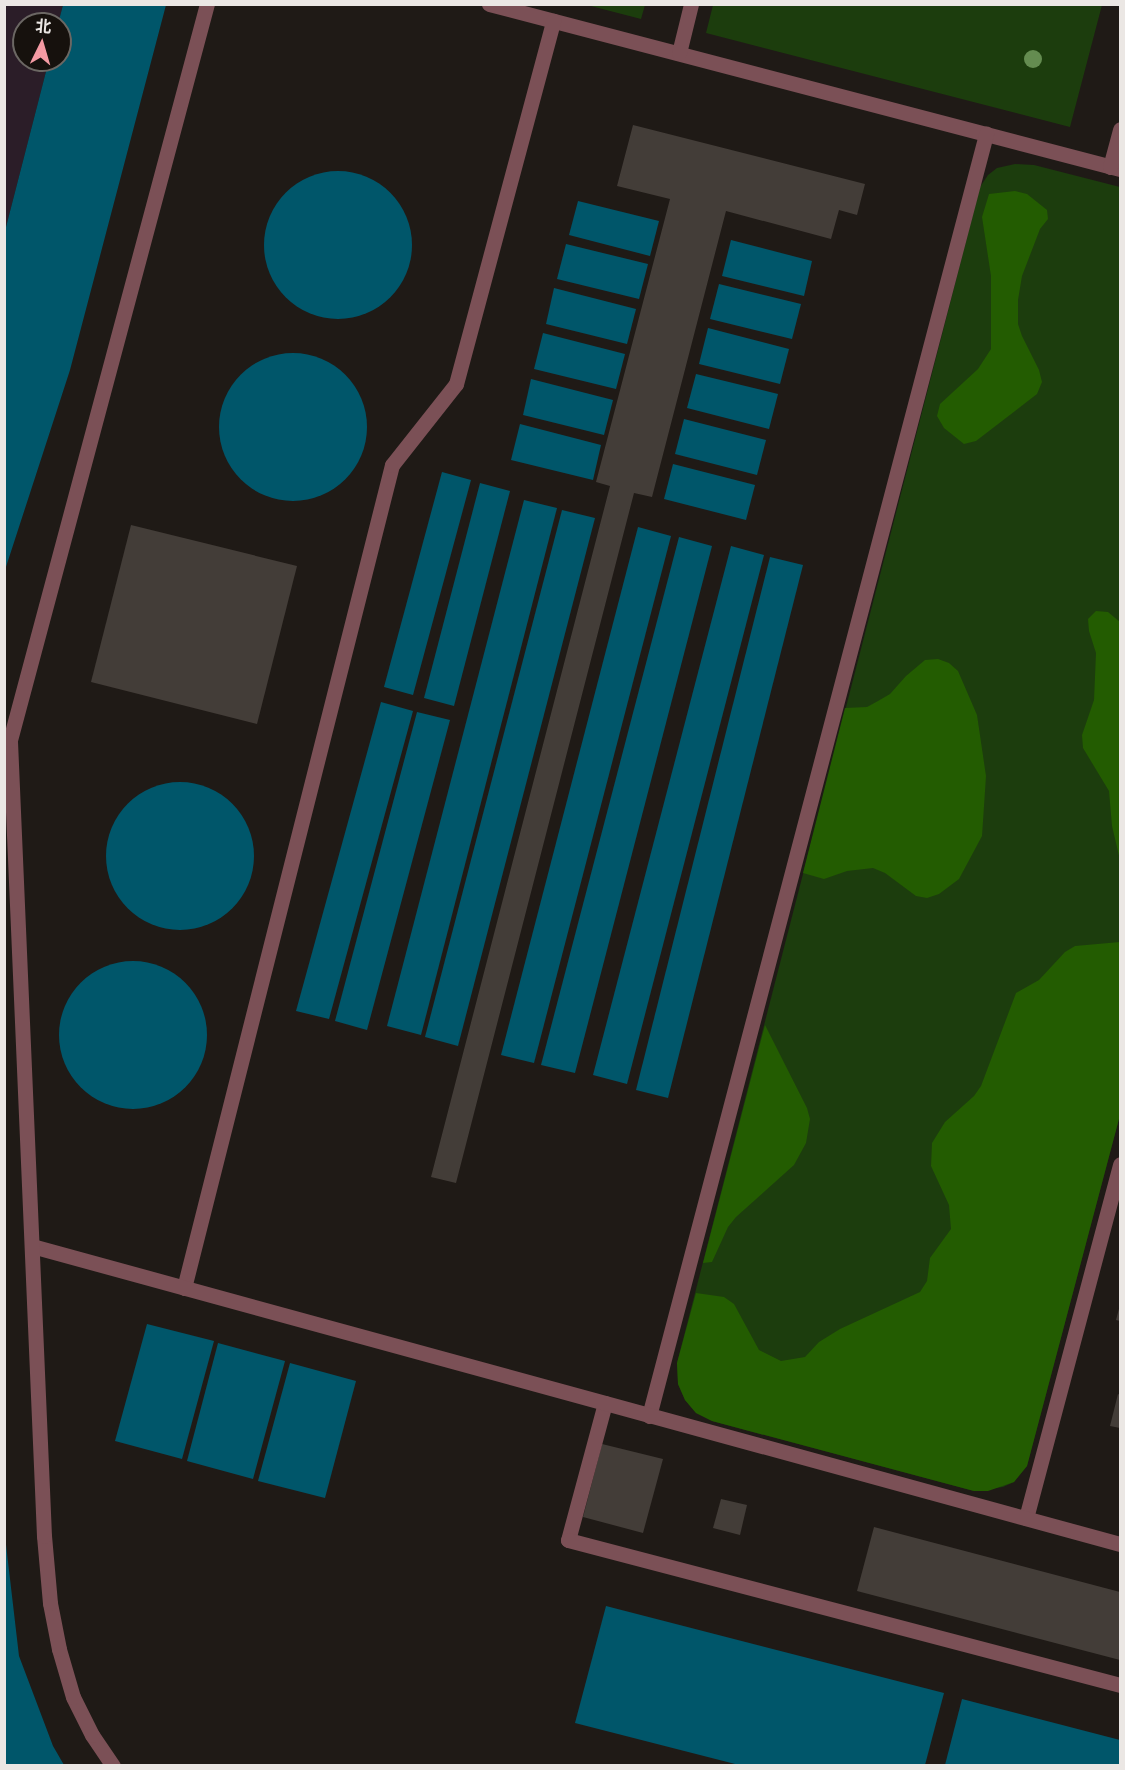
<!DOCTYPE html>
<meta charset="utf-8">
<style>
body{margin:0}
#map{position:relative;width:1125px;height:1770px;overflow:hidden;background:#1f1a16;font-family:"Noto Sans","Noto Sans SC",sans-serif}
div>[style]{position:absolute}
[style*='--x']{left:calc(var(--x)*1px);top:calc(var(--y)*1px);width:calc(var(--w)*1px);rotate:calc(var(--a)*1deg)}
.industrial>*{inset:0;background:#2b1d28}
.green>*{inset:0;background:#1c3d0d}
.forest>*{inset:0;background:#235c01}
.water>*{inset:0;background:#00566a}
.round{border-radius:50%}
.building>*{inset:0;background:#433d38}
.service>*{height:15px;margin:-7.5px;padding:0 7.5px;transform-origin:7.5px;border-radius:7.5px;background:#7b5056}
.minor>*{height:15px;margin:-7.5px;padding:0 7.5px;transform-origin:7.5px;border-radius:7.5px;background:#7b5056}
.trees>*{width:18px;height:18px;margin:-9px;border-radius:50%;background:#648c50}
span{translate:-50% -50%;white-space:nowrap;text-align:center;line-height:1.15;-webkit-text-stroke:4.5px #16110d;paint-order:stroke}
.frame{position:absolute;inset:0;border:6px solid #ebe7e4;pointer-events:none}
.north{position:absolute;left:12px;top:12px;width:60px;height:60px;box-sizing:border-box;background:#16110d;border:2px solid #6b6763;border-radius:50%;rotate:5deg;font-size:16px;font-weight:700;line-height:24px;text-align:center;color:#ebe7e4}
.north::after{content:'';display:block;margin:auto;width:21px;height:27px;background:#f49aa3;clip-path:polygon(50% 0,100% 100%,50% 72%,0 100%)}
</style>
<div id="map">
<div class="industrial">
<div style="clip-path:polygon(5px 4px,63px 5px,58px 24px,24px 24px,24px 60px,49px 60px,5px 231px)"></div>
</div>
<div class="green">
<div style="clip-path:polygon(587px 5px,645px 4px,645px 5px,641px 19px)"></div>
<div style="clip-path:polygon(713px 5px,713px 4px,1102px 5px,1070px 127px,706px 33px)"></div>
<div style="clip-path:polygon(1015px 164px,1034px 165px,1120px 187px,1120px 1115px,1027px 1466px,1014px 1482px,1003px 1487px,974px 1491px,712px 1421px,696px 1413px,685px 1400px,678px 1384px,677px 1363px,980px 187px,988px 175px,997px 168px)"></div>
</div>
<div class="forest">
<div style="clip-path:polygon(1015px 191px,1027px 194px,1047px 210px,1048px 219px,1040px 229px,1022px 276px,1018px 300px,1018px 324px,1022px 336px,1039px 370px,1042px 382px,1037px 394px,976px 441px,964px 444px,944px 428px,937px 416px,940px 404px,978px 369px,991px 349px,991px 276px,982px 217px,989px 194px)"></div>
<div style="clip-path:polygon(1096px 611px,1108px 612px,1120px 622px,1120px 860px,1112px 826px,1109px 791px,1083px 748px,1082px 735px,1094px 700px,1096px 653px,1089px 631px,1088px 619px)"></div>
<div style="clip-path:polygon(938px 659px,949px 663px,958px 671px,977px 715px,986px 776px,982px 836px,959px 879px,939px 894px,927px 898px,916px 896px,885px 873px,873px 868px,847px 871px,824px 879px,803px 873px,845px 708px,867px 707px,878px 701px,890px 694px,906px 676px,925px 660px)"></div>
<div style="clip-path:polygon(1120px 942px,1120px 1115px,1027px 1466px,1014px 1482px,988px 1491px,974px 1491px,712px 1421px,696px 1413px,685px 1400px,678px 1384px,677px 1363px,696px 1293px,724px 1297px,734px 1304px,759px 1350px,781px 1361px,805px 1357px,819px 1342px,840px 1329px,920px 1292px,927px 1281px,930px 1258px,951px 1229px,949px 1205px,931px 1166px,932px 1143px,945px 1122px,974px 1096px,981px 1086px,1016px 993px,1039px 980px,1065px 952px,1075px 946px)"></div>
<div style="clip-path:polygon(765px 1025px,807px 1108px,810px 1119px,806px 1143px,794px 1165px,736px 1217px,728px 1227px,712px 1262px,703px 1263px)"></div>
</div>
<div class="water">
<div style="clip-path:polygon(63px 5px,166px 5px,70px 370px,5px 570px,5px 231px,49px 60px,60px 60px,58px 24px)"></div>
<div class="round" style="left:264px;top:171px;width:148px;height:148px"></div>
<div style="clip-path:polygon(578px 201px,659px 221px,650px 256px,569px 235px)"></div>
<div style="clip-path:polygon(731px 240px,812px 261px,804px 296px,722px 276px)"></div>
<div style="clip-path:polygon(566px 244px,648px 264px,639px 299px,557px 279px)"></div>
<div style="clip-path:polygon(719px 284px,801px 304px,792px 339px,710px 319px)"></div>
<div style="clip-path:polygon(554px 288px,636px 309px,627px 344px,546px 324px)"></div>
<div style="clip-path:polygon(708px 328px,789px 349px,780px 384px,699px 364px)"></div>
<div style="clip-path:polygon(543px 333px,625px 354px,616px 389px,534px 369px)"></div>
<div class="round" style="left:219px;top:353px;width:148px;height:148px"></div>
<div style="clip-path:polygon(696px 374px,778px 394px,769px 429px,687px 408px)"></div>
<div style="clip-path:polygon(531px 379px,613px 400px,604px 435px,523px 415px)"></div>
<div style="clip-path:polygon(684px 419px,766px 440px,757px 475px,675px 454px)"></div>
<div style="clip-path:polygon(520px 424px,601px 445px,593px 480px,511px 460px)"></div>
<div style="clip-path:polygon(673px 464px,755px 485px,746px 520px,664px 499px)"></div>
<div style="clip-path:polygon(442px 472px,471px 480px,413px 695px,384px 687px)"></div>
<div style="clip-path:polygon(480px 483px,510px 491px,454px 706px,424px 698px)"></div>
<div style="clip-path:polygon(524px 500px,557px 508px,421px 1035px,387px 1026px)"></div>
<div style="clip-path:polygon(562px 510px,595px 518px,458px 1046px,425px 1037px)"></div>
<div style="clip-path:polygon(638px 527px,671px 536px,534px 1063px,501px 1055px)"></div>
<div style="clip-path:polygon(679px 537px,712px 546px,575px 1073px,541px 1065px)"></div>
<div style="clip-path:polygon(731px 546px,764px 555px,627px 1084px,593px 1075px)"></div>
<div style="clip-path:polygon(770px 557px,803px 565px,668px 1098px,636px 1090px)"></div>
<div style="clip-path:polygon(381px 702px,413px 711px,329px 1019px,296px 1011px)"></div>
<div style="clip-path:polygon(417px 712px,450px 720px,367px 1030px,335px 1021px)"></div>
<div class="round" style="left:106px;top:782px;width:148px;height:148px"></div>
<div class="round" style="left:59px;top:961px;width:148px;height:148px"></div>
<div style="clip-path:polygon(147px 1324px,214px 1341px,182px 1459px,115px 1441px)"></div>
<div style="clip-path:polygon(218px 1343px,285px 1361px,253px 1479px,187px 1461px)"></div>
<div style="clip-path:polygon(290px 1363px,356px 1381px,325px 1498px,258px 1481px)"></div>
<div style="clip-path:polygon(5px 1536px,19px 1656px,53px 1746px,64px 1765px,5px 1765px)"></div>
<div style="clip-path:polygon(606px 1606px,944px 1693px,925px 1765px,739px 1765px,575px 1723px)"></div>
<div style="clip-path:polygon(962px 1699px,1120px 1740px,1120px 1765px,945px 1765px)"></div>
</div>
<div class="building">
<div style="clip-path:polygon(633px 125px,865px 184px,857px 215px,839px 210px,831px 239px,726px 211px,652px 497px,634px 493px,456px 1183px,431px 1177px,610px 486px,596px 482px,670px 199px,617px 186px)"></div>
<div style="clip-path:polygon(131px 525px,297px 566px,257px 724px,91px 682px)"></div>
<div style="clip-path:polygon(1120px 1305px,1120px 1321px,1116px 1320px)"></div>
<div style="clip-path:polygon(1118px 1394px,1120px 1395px,1120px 1428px,1110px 1426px)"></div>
<div style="clip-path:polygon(602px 1444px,663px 1459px,643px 1533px,583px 1517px)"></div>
<div style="clip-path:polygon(721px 1499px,747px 1505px,740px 1535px,713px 1528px)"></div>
<div style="clip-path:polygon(874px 1527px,1120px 1592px,1120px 1660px,857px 1591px)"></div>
</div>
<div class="service">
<div style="--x:489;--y:4;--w:652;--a:14.65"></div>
<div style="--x:679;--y:53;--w:50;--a:-76.2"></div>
<div style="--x:1110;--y:167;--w:39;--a:-75"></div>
<div style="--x:184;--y:1288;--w:849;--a:-75.82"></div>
<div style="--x:392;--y:465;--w:103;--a:-51.7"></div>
<div style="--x:456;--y:384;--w:376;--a:-75"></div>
<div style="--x:605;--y:1403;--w:142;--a:105.1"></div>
<div style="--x:568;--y:1540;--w:571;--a:14.72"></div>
<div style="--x:649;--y:1416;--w:1326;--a:-75.27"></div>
<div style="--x:1026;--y:1518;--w:366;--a:-75.1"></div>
</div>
<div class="minor">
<div style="--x:32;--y:1246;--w:1128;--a:15.32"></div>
<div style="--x:113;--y:1766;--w:37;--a:-124"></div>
<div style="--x:92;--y:1735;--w:42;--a:-116.6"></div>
<div style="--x:73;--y:1697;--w:50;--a:-106.3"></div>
<div style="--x:59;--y:1649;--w:47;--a:-101.1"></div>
<div style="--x:50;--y:1603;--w:67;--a:-95.1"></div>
<div style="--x:44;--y:1536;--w:797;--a:-92.45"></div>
<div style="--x:10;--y:740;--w:762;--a:-75.02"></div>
</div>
<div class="trees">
<div style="left:1033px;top:59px"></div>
</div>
<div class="frame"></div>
<div class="north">北</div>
</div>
